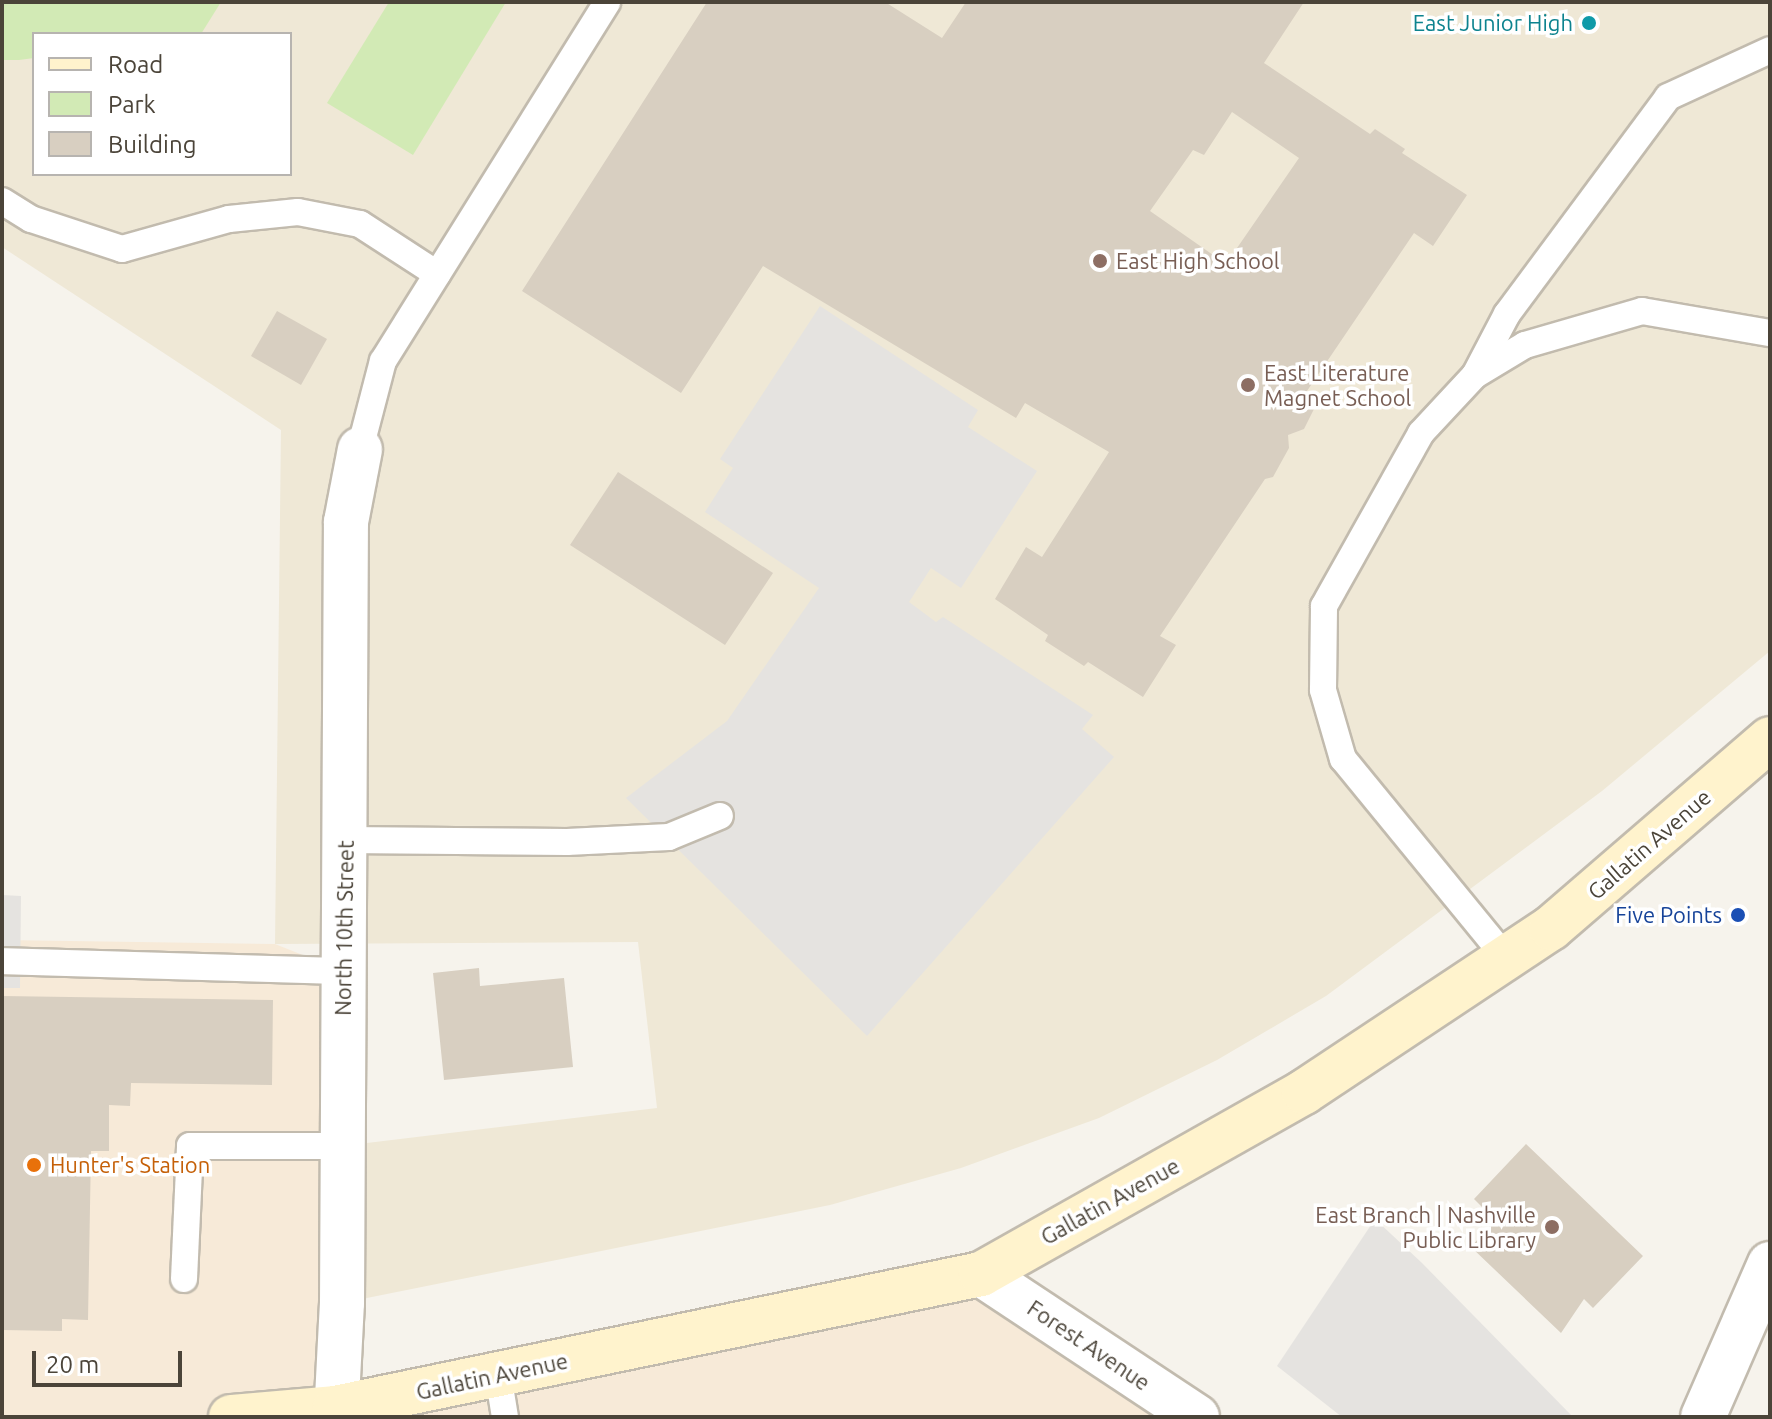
<!DOCTYPE html>
<style>
body{margin:0}
#map{position:relative;width:1772px;height:1419px;overflow:hidden;background:#f6f3ec;font-family:Ubuntu,sans-serif}
div>[style]{position:absolute}
[style*='--x']{left:calc(var(--x)*1px);top:calc(var(--y)*1px);width:calc(var(--w)*1px);rotate:calc(var(--a)*1deg)}
.commercial>*{inset:0;background:#f7ead8}
.education>*{inset:0;background:#efe8d6}
.green>*{inset:0;background:#d2eab5}
.parking>*{inset:0;background:#e5e3e0}
.building>*{inset:0;background:#d8cfc1}
.roads{filter:drop-shadow(2px 0 #c2bbae) drop-shadow(-2px 0 #c2bbae) drop-shadow(0 2px #c2bbae) drop-shadow(0 -2px #c2bbae)}
.service>*{height:26px;margin:-13px;padding:0 13px;transform-origin:13px;border-radius:13px;background:#fff}
.minor>*{height:44px;margin:-22px;padding:0 22px;transform-origin:22px;border-radius:22px;background:#fff}
.tertiary>*{height:44px;margin:-22px;padding:0 22px;transform-origin:22px;border-radius:22px;background:#fff}
.secondary>*{height:44px;margin:-22px;padding:0 22px;transform-origin:22px;border-radius:22px;background:#fff3cd}
.dots>*{width:22px;height:22px;translate:-50% -50%;box-sizing:border-box;border:4px solid #fff;border-radius:50%}
span{translate:-50% -50%;white-space:nowrap;text-align:center;line-height:1.15;-webkit-text-stroke:7px #fff;paint-order:stroke}
.culture-label{font-size:22px;color:#0d838f}
.right{translate:-100% -50%;text-align:right}
.education-label{font-size:22px;color:#785e54}
.left{translate:0 -50%;text-align:left}
.street-label{font-size:22px;color:#4b4439}
.transit-label{font-size:22px;color:#164399}
.food-label{font-size:22px;color:#c56008}
.frame{position:absolute;inset:0;border:4px solid #4b4439;pointer-events:none}
.legend{position:absolute;left:32px;top:32px;width:260px;height:144px;box-sizing:border-box;background:#fff;border:2px solid #b7b4b0;margin:0;padding:10px 14px;list-style:none;font-size:24px;color:#4b4439}
.legend li{display:flex;align-items:center;gap:16px;height:40px}
.legend b{width:40px;border:2px solid #b7b4b0}
.scale{position:absolute;left:32px;top:1351px;width:150px;height:36px;box-sizing:border-box;border:4px solid #4b4439;border-top:0;padding-left:10px;font-size:24px;line-height:28px;white-space:nowrap;color:#4b4439;-webkit-text-stroke:6px #fff;paint-order:stroke}
</style>
<div id="map">
<div class="commercial">
<div style="clip-path:polygon(2px 940px,275px 944px,343px 971px,336px 1407px,981px 1274px,1197px 1417px,2px 1417px)"></div>
</div>
<div class="education">
<div style="clip-path:polygon(evenodd,2px 2px,1770px 2px,1770px 651px,1602px 791px,1326px 996px,1217px 1060px,1099px 1118px,961px 1168px,830px 1205px,342px 1303px,342px 1146px,657px 1108px,638px 942px,275px 944px,281px 430px,2px 247px,2px 2px,34px 34px,290px 34px,290px 174px,34px 174px,34px 34px)"></div>
</div>
<div class="green">
<div style="clip-path:polygon(2px 2px,221px 2px,201px 34px,34px 34px,34px 58px,19px 60px,2px 60px)"></div>
<div style="clip-path:polygon(389px 2px,506px 2px,413px 155px,327px 103px)"></div>
</div>
<div class="parking">
<div style="clip-path:polygon(820px 306px,978px 410px,968px 427px,1037px 471px,961px 588px,931px 568px,909px 602px,936px 622px,943px 617px,1093px 715px,1082px 729px,1114px 757px,867px 1036px,626px 798px,727px 721px,819px 588px,705px 512px,733px 468px,720px 459px)"></div>
<div style="clip-path:polygon(2px 895px,21px 896px,20px 988px,2px 988px)"></div>
<div style="clip-path:polygon(1375px 1219px,1422px 1263px,1573px 1417px,1342px 1417px,1277px 1366px)"></div>
</div>
<div class="building">
<div style="clip-path:polygon(evenodd,707px 2px,885px 2px,942px 38px,966px 2px,1304px 2px,1264px 63px,1370px 134px,1375px 129px,1405px 149px,1402px 153px,1467px 195px,1433px 246px,1414px 233px,1307px 391px,1317px 403px,1304px 429px,1288px 435px,1289px 448px,1273px 477px,1265px 479px,1160px 636px,1176px 645px,1143px 697px,1088px 662px,1084px 666px,1045px 641px,1048px 635px,995px 599px,1026px 547px,1042px 557px,1109px 452px,1025px 403px,1016px 418px,763px 266px,681px 393px,522px 291px,707px 2px,1232px 112px,1299px 158px,1226px 264px,1150px 211px,1193px 150px,1204px 155px,1232px 112px)"></div>
<div style="clip-path:polygon(277px 311px,327px 339px,301px 385px,251px 356px)"></div>
<div style="clip-path:polygon(618px 472px,773px 573px,725px 645px,570px 545px)"></div>
<div style="clip-path:polygon(479px 968px,480px 986px,564px 978px,573px 1067px,444px 1080px,433px 973px)"></div>
<div style="clip-path:polygon(2px 996px,273px 1000px,272px 1085px,131px 1083px,130px 1106px,109px 1105px,109px 1151px,91px 1151px,88px 1320px,62px 1319px,62px 1331px,2px 1330px)"></div>
<div style="clip-path:polygon(1526px 1144px,1643px 1256px,1593px 1308px,1584px 1299px,1561px 1333px,1471px 1247px,1495px 1220px,1474px 1199px)"></div>
</div>
<div class="roads">
<div class="service">
<div style="--x:2;--y:201;--w:34;--a:32"></div>
<div style="--x:31;--y:219;--w:96;--a:18.2"></div>
<div style="--x:122;--y:249;--w:111;--a:-15.7"></div>
<div style="--x:229;--y:219;--w:69;--a:-5.8"></div>
<div style="--x:298;--y:212;--w:63;--a:11"></div>
<div style="--x:360;--y:224;--w:92;--a:33"></div>
<div style="--x:1475;--y:375;--w:58;--a:-31"></div>
<div style="--x:1525;--y:345;--w:122;--a:-16.2"></div>
<div style="--x:1642;--y:311;--w:130;--a:9.8"></div>
<div style="--x:360;--y:449;--w:91;--a:-75.4"></div>
<div style="--x:383;--y:361;--w:423;--a:-58"></div>
<div style="--x:345;--y:840;--w:222;--a:0.5"></div>
<div style="--x:567;--y:842;--w:102;--a:-2.8"></div>
<div style="--x:669;--y:837;--w:55;--a:-22.4"></div>
<div style="--x:1506;--y:958;--w:257;--a:-129.3"></div>
<div style="--x:1343;--y:759;--w:72;--a:-106.2"></div>
<div style="--x:1323;--y:690;--w:84;--a:-89.3"></div>
<div style="--x:1324;--y:606;--w:198;--a:-60.7"></div>
<div style="--x:1421;--y:433;--w:79;--a:-47"></div>
<div style="--x:1475;--y:375;--w:69;--a:-62.3"></div>
<div style="--x:1507;--y:314;--w:270;--a:-53.4"></div>
<div style="--x:1668;--y:97;--w:112;--a:-24.7"></div>
<div style="--x:2;--y:961;--w:341;--a:1.7"></div>
<div style="--x:184;--y:1279;--w:133;--a:-87.4"></div>
<div style="--x:190;--y:1146;--w:152;--a:0"></div>
<div style="--x:498;--y:1374;--w:44;--a:80.8"></div>
</div>
<div class="minor">
<div style="--x:981;--y:1274;--w:259;--a:33.5"></div>
<div style="--x:336;--y:1417;--w:114;--a:-87"></div>
<div style="--x:342;--y:1303;--w:781;--a:-89.71"></div>
<div style="--x:346;--y:522;--w:74;--a:-79.1"></div>
</div>
<div class="tertiary">
<div style="--x:1703;--y:1417;--w:167;--a:-66.4"></div>
</div>
<div class="secondary">
<div style="--x:231;--y:1417;--w:104;--a:-4.9"></div>
<div style="--x:335;--y:1408;--w:660;--a:-11.72"></div>
<div style="--x:981;--y:1274;--w:371;--a:-29.4"></div>
<div style="--x:1304;--y:1092;--w:296;--a:-33.6"></div>
<div style="--x:1551;--y:928;--w:289;--a:-40.8"></div>
</div>
</div>
<div class="dots">
<div style="left:1589px;top:23px;background:#0f9aa8"></div>
<div style="left:1100px;top:261px;background:#8d6e63"></div>
<div style="left:1248px;top:385px;background:#8d6e63"></div>
<div style="left:1738px;top:915px;background:#1a4fb4"></div>
<div style="left:34px;top:1165px;background:#e8710a"></div>
<div style="left:1552px;top:1227px;background:#8d6e63"></div>
</div>
<div class="culture-label">
<span class="right" style="left:1573px;top:23px">East Junior High</span>
</div>
<div class="education-label">
<span class="left" style="left:1116px;top:261px">East High School</span>
<span class="left" style="left:1264px;top:385px">East Literature<br>Magnet School</span>
<span class="right" style="left:1536px;top:1227px">East Branch | Nashville<br>Public Library</span>
</div>
<div class="street-label">
<span style="left:1649px;top:844px;rotate:-41deg">Gallatin Avenue</span>
<span style="left:344px;top:928px;rotate:-89deg">North 10th Street</span>
<span style="left:1110px;top:1201px;rotate:-29deg">Gallatin Avenue</span>
<span style="left:1089px;top:1345px;rotate:34deg">Forest Avenue</span>
<span style="left:492px;top:1376px;rotate:-12deg">Gallatin Avenue</span>
</div>
<div class="transit-label">
<span class="right" style="left:1722px;top:915px">Five Points</span>
</div>
<div class="food-label">
<span class="left" style="left:50px;top:1165px">Hunter's Station</span>
</div>
<div class="frame"></div>
<ul class="legend">
<li><b style="height:10px;background:#fff3cd"></b>Road</li>
<li><b style="height:22px;background:#d2eab5"></b>Park</li>
<li><b style="height:22px;background:#d8cfc1"></b>Building</li>
</ul>
<div class="scale">20 m</div>
</div>
